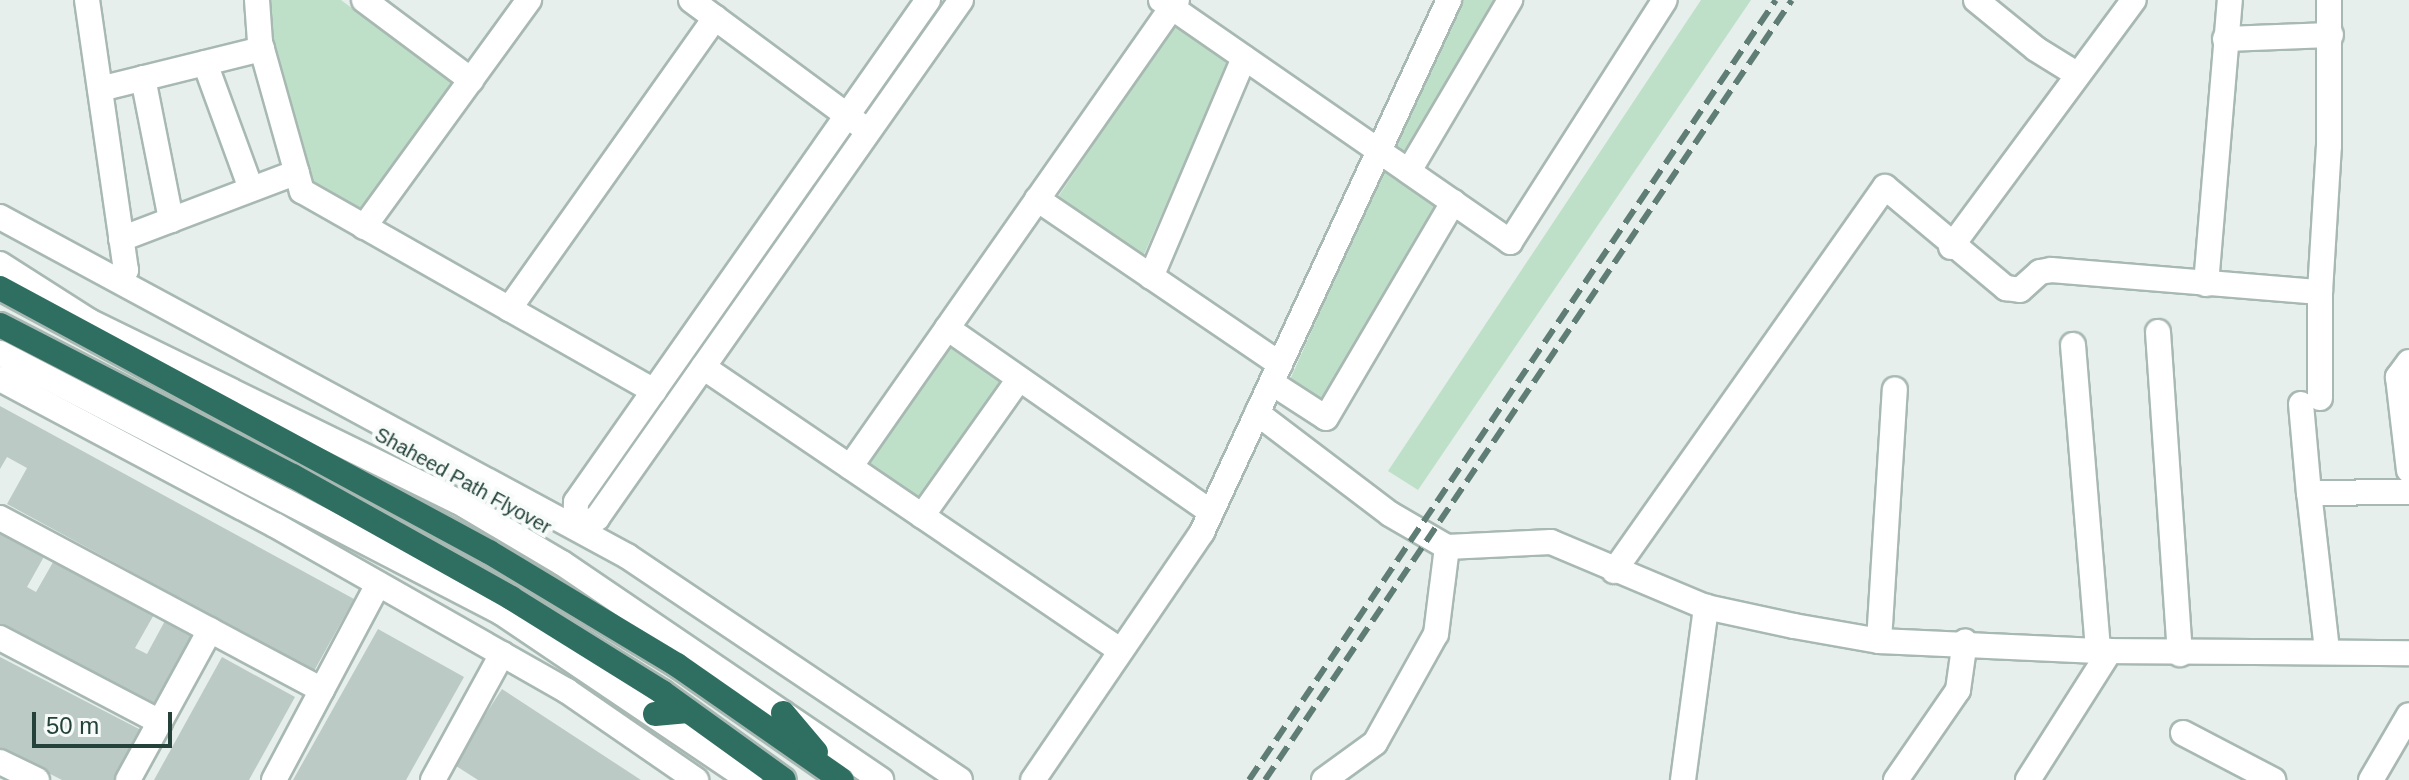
<!DOCTYPE html>
<style>
body{margin:0}
#map{position:relative;width:2409px;height:780px;overflow:hidden;background:#e6efeb;font-family:Helvetica,sans-serif}
div>[style]{position:absolute}
[style*='--x']{left:calc(var(--x)*1px);top:calc(var(--y)*1px);width:calc(var(--w)*1px);rotate:calc(var(--a)*1deg)}
.green>*{inset:0;background:#bfe0c8}
.building>*{inset:0;background:#bbcac4}
.roads{filter:drop-shadow(2px 0 #a8b8b2) drop-shadow(-2px 0 #a8b8b2) drop-shadow(0 2px #a8b8b2) drop-shadow(0 -2px #a8b8b2)}
.minor>*{height:24px;margin:-12px;padding:0 12px;transform-origin:12px;border-radius:12px;background:#fff}
.highway>*{height:24px;margin:-12px;padding:0 12px;transform-origin:12px;border-radius:12px;background:#2f6f62}
.rail>*{height:6px;margin-top:-3px;transform-origin:0;background:repeating-linear-gradient(90deg,#5f7d75 0 16px,transparent 0 24px)}
span{translate:-50% -50%;white-space:nowrap;text-align:center;line-height:1.15;-webkit-text-stroke:8px #f7fbf9;paint-order:stroke}
.street-label{font-size:20px;color:#24423a}
.scale{position:absolute;left:32px;top:712px;width:140px;height:36px;box-sizing:border-box;border:4px solid #24423a;border-top:0;padding-left:10px;font-size:24px;line-height:28px;white-space:nowrap;color:#24423a;-webkit-text-stroke:6px #f7fbf9;paint-order:stroke}
</style>
<div id="map">
<div class="green">
<div style="clip-path:polygon(271px 0,341px 0,452px 83px,362px 212px,309px 179px,270px 32px)"></div>
<div style="clip-path:polygon(1463px 0,1497px 0,1405px 159px,1393px 151px)"></div>
<div style="clip-path:polygon(1701px 0,1751px 0,1418px 490px,1388px 471px)"></div>
<div style="clip-path:polygon(1174px 25px,1228px 64px,1142px 259px,1056px 200px)"></div>
<div style="clip-path:polygon(1383px 169px,1438px 207px,1323px 405px,1289px 382px)"></div>
<div style="clip-path:polygon(947px 345px,1004px 385px,921px 503px,864px 464px)"></div>
</div>
<div class="building">
<div style="clip-path:polygon(0 406px,354px 599px,314px 671px,7px 504px,27px 468px,7px 457px,0 469px)"></div>
<div style="clip-path:polygon(0 528px,46px 553px,27px 587px,36px 592px,56px 557px,156px 611px,135px 648px,147px 654px,167px 617px,195px 632px,153px 709px,0 626px)"></div>
<div style="clip-path:polygon(378px 629px,464px 677px,406px 780px,293px 780px)"></div>
<div style="clip-path:polygon(0 657px,141px 730px,116px 780px,62px 780px,0 748px)"></div>
<div style="clip-path:polygon(222px 657px,295px 697px,249px 780px,154px 780px)"></div>
<div style="clip-path:polygon(502px 689px,641px 780px,478px 780px,453px 764px)"></div>
</div>
<div class="roads">
<div class="minor">
<div style="--x:87;--y:0;--w:273;--a:81.8"></div>
<div style="--x:126;--y:270;--w:10;--a:119"></div>
<div style="--x:257;--y:0;--w:42;--a:85.9"></div>
<div style="--x:260;--y:42;--w:155;--a:74.3"></div>
<div style="--x:302;--y:191;--w:405;--a:29.6"></div>
<div style="--x:364;--y:0;--w:134;--a:36.8"></div>
<div style="--x:691;--y:0;--w:210;--a:36.5"></div>
<div style="--x:928;--y:0;--w:613;--a:125.04"></div>
<div style="--x:576;--y:502;--w:25;--a:92"></div>
<div style="--x:575;--y:527;--w:24;--a:-22"></div>
<div style="--x:597;--y:518;--w:633;--a:-54.9"></div>
<div style="--x:1161;--y:0;--w:425;--a:34.7"></div>
<div style="--x:1510;--y:242;--w:287;--a:-57.4"></div>
<div style="--x:1976;--y:0;--w:77;--a:39.2"></div>
<div style="--x:2036;--y:49;--w:49;--a:31.8"></div>
<div style="--x:2225;--y:39;--w:106;--a:-2.2"></div>
<div style="--x:205;--y:63;--w:134;--a:69.9"></div>
<div style="--x:143;--y:78;--w:145;--a:78.8"></div>
<div style="--x:100;--y:89;--w:167;--a:-13.9"></div>
<div style="--x:1409;--y:171;--w:199;--a:-59.4"></div>
<div style="--x:1037;--y:199;--w:294;--a:34.2"></div>
<div style="--x:0;--y:217;--w:713;--a:28.4"></div>
<div style="--x:627;--y:556;--w:401;--a:33.9"></div>
<div style="--x:364;--y:227;--w:281;--a:-54"></div>
<div style="--x:121;--y:239;--w:188;--a:-20.8"></div>
<div style="--x:1951;--y:247;--w:307;--a:-53.5"></div>
<div style="--x:0;--y:264;--w:106;--a:32.6"></div>
<div style="--x:89;--y:321;--w:410;--a:26.1"></div>
<div style="--x:457;--y:501;--w:122;--a:30.6"></div>
<div style="--x:562;--y:563;--w:386;--a:34.2"></div>
<div style="--x:1151;--y:277;--w:238;--a:-67"></div>
<div style="--x:2206;--y:284;--w:285;--a:-85.2"></div>
<div style="--x:509;--y:309;--w:357;--a:-54.7"></div>
<div style="--x:947;--y:328;--w:322;--a:34.9"></div>
<div style="--x:2158;--y:332;--w:323;--a:86.1"></div>
<div style="--x:2073;--y:345;--w:307;--a:85.3"></div>
<div style="--x:0;--y:353;--w:565;--a:27.38"></div>
<div style="--x:502;--y:613;--w:299;--a:34"></div>
<div style="--x:2409;--y:362;--w:19;--a:126"></div>
<div style="--x:2398;--y:377;--w:94;--a:83.3"></div>
<div style="--x:703;--y:367;--w:505;--a:34.19"></div>
<div style="--x:0;--y:379;--w:311;--a:28"></div>
<div style="--x:275;--y:525;--w:336;--a:29.6"></div>
<div style="--x:567;--y:691;--w:157;--a:34.6"></div>
<div style="--x:1272;--y:383;--w:64;--a:32.9"></div>
<div style="--x:1326;--y:418;--w:251;--a:-59.5"></div>
<div style="--x:2320;--y:398;--w:106;--a:-90"></div>
<div style="--x:2301;--y:404;--w:89;--a:84.9"></div>
<div style="--x:1257;--y:413;--w:167;--a:37.2"></div>
<div style="--x:1390;--y:514;--w:66;--a:30.1"></div>
<div style="--x:1447;--y:547;--w:104;--a:-2.8"></div>
<div style="--x:1551;--y:542;--w:168;--a:22.8"></div>
<div style="--x:1706;--y:607;--w:90;--a:12.2"></div>
<div style="--x:1794;--y:626;--w:86;--a:10"></div>
<div style="--x:1879;--y:641;--w:219;--a:2.6"></div>
<div style="--x:2098;--y:651;--w:311;--a:0.4"></div>
<div style="--x:850;--y:467;--w:570;--a:-55"></div>
<div style="--x:922;--y:516;--w:168;--a:-54.7"></div>
<div style="--x:0;--y:518;--w:365;--a:28.1"></div>
<div style="--x:1614;--y:571;--w:470;--a:-54.8"></div>
<div style="--x:1885;--y:187;--w:158;--a:39.9"></div>
<div style="--x:2006;--y:288;--w:14;--a:8"></div>
<div style="--x:2020;--y:290;--w:27;--a:-42"></div>
<div style="--x:2040;--y:272;--w:11;--a:-10"></div>
<div style="--x:2051;--y:270;--w:270;--a:4.7"></div>
<div style="--x:2320;--y:292;--w:146;--a:-86.5"></div>
<div style="--x:2329;--y:146;--w:146;--a:-90"></div>
<div style="--x:0;--y:638;--w:181;--a:27.7"></div>
<div style="--x:1879;--y:641;--w:252;--a:-86.4"></div>
<div style="--x:2327;--y:650;--w:158;--a:-96.5"></div>
<div style="--x:2309;--y:493;--w:100;--a:-0.6"></div>
<div style="--x:2183;--y:733;--w:102;--a:27.6"></div>
<div style="--x:0;--y:762;--w:41;--a:25.9"></div>
<div style="--x:128;--y:780;--w:171;--a:-61.3"></div>
<div style="--x:274;--y:780;--w:222;--a:-62"></div>
<div style="--x:433;--y:780;--w:144;--a:-61.3"></div>
<div style="--x:1033;--y:780;--w:300;--a:-55.7"></div>
<div style="--x:1202;--y:532;--w:587;--a:-65.1"></div>
<div style="--x:1324;--y:780;--w:63;--a:-36"></div>
<div style="--x:1375;--y:743;--w:125;--a:-60.8"></div>
<div style="--x:1436;--y:634;--w:88;--a:-82.8"></div>
<div style="--x:1683;--y:780;--w:175;--a:-82.4"></div>
<div style="--x:1896;--y:780;--w:109;--a:-55.4"></div>
<div style="--x:1958;--y:690;--w:49;--a:-81.9"></div>
<div style="--x:2028;--y:780;--w:153;--a:-57.6"></div>
<div style="--x:2371;--y:780;--w:75;--a:-59.7"></div>
</div>
<div class="highway">
<div style="--x:0;--y:288;--w:556;--a:28.36"></div>
<div style="--x:489;--y:552;--w:219;--a:31"></div>
<div style="--x:677;--y:665;--w:201;--a:34.9"></div>
<div style="--x:0;--y:325;--w:330;--a:27.3"></div>
<div style="--x:293;--y:476;--w:250;--a:29.2"></div>
<div style="--x:511;--y:598;--w:178;--a:31.9"></div>
<div style="--x:662;--y:692;--w:150;--a:35.8"></div>
<div style="--x:783;--y:713;--w:51;--a:49.8"></div>
<div style="--x:655;--y:714;--w:33;--a:-5"></div>
</div>
</div>
<div class="rail">
<div style="--x:1249;--y:780;--w:941;--a:-55.96"></div>
<div style="--x:1265;--y:780;--w:941;--a:-55.96"></div>
</div>
<div class="street-label">
<span style="left:463px;top:481px;rotate:29deg">Shaheed Path Flyover</span>
</div>
<div class="scale">50 m</div>
</div>
